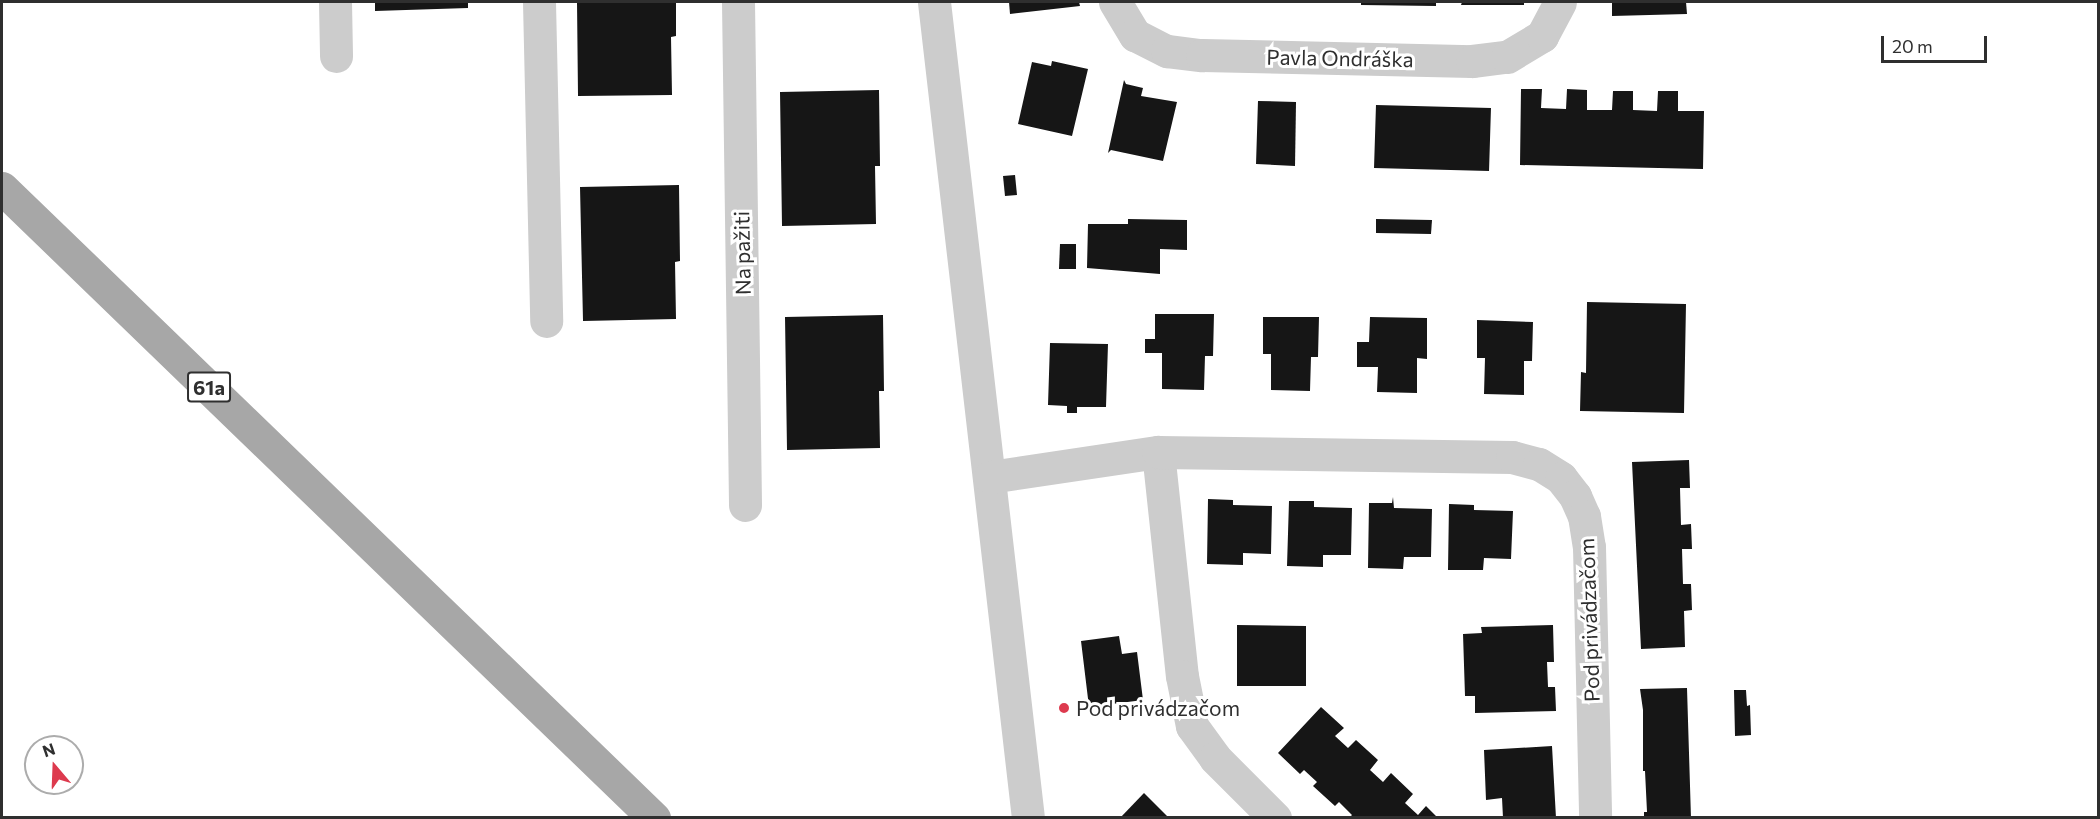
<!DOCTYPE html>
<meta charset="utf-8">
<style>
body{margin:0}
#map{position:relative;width:2100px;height:819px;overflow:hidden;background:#fff;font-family:Commissioner,sans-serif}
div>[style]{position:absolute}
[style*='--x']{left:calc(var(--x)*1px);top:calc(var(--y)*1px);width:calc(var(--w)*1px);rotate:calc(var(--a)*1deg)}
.building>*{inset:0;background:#161616}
.minor>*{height:33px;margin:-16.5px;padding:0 16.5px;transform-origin:16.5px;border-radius:16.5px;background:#ccc}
.major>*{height:33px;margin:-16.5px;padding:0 16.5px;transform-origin:16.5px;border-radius:16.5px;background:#a7a7a7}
.dots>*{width:16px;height:16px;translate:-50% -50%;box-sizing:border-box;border:3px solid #fff;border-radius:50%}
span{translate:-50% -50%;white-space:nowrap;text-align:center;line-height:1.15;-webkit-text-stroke:6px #fff;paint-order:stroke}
.shield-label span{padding:2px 4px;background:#fff;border:2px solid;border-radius:4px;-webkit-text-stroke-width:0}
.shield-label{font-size:20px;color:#2f2f2f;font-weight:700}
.street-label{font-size:21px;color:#2f2f2f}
.poi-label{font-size:21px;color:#2f2f2f}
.left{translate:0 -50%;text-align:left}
.frame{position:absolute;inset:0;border:3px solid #2f2f2f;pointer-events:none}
.north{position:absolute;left:24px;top:735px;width:60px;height:60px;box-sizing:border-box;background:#fff;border:2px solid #acacac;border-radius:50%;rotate:341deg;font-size:16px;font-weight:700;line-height:24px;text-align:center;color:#2f2f2f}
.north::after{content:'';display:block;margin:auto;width:21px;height:27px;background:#dd3a4e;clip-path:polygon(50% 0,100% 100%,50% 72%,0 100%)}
.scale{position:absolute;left:1881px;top:36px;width:106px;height:27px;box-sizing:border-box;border:3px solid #2f2f2f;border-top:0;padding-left:8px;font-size:18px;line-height:21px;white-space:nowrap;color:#2f2f2f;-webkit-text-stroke:4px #fff;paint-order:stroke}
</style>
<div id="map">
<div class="building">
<div style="clip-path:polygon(375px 2px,468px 2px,468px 8px,375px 11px)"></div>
<div style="clip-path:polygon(577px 2px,676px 2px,676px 36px,671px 37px,672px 95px,578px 96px)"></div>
<div style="clip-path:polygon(1009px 2px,1079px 2px,1080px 6px,1010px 14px)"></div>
<div style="clip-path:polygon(1361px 2px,1436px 2px,1436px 6px,1361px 5px)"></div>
<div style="clip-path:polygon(1462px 2px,1524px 2px,1524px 5px,1461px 5px)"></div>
<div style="clip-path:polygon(1612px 2px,1686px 2px,1687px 14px,1612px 16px)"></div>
<div style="clip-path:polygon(1052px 61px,1088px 69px,1072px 136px,1018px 124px,1032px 62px,1051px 66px)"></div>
<div style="clip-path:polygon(1124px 80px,1126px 84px,1143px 88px,1141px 96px,1177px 102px,1163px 161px,1111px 150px,1108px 153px)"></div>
<div style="clip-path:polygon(1521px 89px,1542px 89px,1541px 108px,1566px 109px,1567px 89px,1587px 90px,1587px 110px,1612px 110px,1613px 91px,1633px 91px,1633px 110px,1657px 111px,1658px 91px,1678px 91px,1678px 111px,1704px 111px,1703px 169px,1520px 165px)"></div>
<div style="clip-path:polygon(879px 90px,880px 166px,875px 166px,876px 224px,782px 226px,780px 92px)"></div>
<div style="clip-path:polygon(1258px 101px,1296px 102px,1295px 166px,1256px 164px)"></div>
<div style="clip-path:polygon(1376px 105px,1491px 108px,1489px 171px,1374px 168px)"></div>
<div style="clip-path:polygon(1015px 175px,1017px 195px,1005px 196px,1003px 176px)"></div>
<div style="clip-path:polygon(679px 185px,680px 261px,675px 262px,676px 319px,583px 321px,580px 187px)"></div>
<div style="clip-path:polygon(1128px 219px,1187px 220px,1187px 250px,1160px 249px,1160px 274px,1087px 268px,1088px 224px,1128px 224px)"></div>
<div style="clip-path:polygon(1376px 219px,1432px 220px,1431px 234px,1376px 233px)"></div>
<div style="clip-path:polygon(1060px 244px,1076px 244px,1076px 269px,1059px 269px)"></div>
<div style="clip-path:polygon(1587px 302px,1686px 304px,1684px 413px,1580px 411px,1581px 372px,1586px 373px)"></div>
<div style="clip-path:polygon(1155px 314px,1214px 314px,1213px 356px,1205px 356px,1204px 390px,1162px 389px,1162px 353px,1145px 353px,1145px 339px,1155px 339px)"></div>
<div style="clip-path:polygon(883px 315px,884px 391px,879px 391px,880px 448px,787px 450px,785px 317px)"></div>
<div style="clip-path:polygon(1263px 317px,1319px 317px,1318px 357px,1311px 357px,1310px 391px,1271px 390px,1271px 354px,1263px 354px)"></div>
<div style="clip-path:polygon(1370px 317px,1427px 318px,1427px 359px,1417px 358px,1417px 393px,1377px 392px,1378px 367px,1357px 367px,1357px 342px,1369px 342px)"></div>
<div style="clip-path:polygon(1477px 320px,1533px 322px,1532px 361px,1524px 361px,1524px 395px,1484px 394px,1485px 358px,1477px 358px)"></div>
<div style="clip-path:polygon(1050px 343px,1108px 344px,1106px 407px,1077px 407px,1077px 413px,1067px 413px,1067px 406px,1048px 405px)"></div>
<div style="clip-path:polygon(1689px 460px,1690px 488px,1680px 488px,1681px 525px,1691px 524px,1692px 549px,1682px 549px,1683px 584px,1691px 584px,1692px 610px,1684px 611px,1685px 647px,1641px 649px,1632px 462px)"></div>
<div style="clip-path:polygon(1393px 497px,1394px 508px,1432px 509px,1431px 557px,1404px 557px,1403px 569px,1368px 568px,1369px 503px,1392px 503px)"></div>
<div style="clip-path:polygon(1208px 499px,1233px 500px,1233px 505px,1272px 506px,1271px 554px,1243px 553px,1243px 565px,1207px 564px)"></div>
<div style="clip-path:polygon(1289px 501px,1314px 501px,1314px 507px,1352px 508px,1351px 555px,1323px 555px,1323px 567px,1287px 566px)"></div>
<div style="clip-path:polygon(1449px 504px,1474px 505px,1474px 510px,1513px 511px,1511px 559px,1484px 558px,1483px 570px,1448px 570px)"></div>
<div style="clip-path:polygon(1237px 625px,1306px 626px,1306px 686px,1237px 686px)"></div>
<div style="clip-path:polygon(1553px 625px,1554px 662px,1547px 662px,1548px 687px,1555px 687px,1556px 711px,1475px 713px,1475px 696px,1465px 696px,1463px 634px,1482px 633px,1481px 627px)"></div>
<div style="clip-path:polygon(1119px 636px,1122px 654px,1137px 652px,1143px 700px,1089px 707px,1081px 641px)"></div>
<div style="clip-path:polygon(1687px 688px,1691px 818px,1644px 818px,1644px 812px,1647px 812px,1645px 771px,1643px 771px,1643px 710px,1640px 689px)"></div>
<div style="clip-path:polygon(1734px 690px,1746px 690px,1747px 706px,1750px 705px,1751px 735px,1735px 736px)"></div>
<div style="clip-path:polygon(1321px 707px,1344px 728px,1335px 736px,1348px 748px,1356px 740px,1378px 760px,1370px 770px,1383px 782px,1391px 773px,1413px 794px,1405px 803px,1418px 815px,1426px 806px,1438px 818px,1349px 818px,1352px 815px,1339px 802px,1335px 806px,1313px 786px,1317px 782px,1304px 770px,1300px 774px,1278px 753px)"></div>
<div style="clip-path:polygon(1552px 746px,1556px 818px,1503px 818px,1502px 798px,1486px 800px,1484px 750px)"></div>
<div style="clip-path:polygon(1144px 793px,1169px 818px,1120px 818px)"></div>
</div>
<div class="minor">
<div style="--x:335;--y:2;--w:54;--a:88.9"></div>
<div style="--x:539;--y:2;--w:319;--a:88.7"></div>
<div style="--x:738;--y:2;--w:503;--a:89.2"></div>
<div style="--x:934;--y:2;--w:821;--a:83.43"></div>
<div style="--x:1115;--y:2;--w:39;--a:59"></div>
<div style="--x:1135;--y:35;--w:36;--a:27"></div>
<div style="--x:1167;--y:51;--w:35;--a:7"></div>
<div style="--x:1202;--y:55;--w:270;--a:1.3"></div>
<div style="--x:1472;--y:61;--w:35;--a:-7"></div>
<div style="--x:1507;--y:57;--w:41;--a:-31"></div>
<div style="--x:1542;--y:36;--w:38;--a:-62"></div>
<div style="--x:1158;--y:452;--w:225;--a:83.9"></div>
<div style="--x:1182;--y:676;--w:51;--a:78.7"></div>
<div style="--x:1192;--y:726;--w:39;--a:54"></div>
<div style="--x:1215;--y:758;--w:85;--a:45"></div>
<div style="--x:990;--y:477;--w:170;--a:-8.5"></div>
<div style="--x:1158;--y:452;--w:354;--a:0.8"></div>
<div style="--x:1512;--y:457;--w:28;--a:15"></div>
<div style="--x:1539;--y:464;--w:26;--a:32"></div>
<div style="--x:1561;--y:478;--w:23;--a:52"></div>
<div style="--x:1575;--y:496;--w:22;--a:66"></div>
<div style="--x:1584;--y:516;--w:31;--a:81"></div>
<div style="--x:1589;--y:547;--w:271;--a:88.7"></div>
</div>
<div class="major">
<div style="--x:2;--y:188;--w:907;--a:44.02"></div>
</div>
<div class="dots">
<div style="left:1064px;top:708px;background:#dd3a4e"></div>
</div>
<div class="shield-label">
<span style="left:209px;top:387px">61a</span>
</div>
<div class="street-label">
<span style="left:1340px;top:58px;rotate:1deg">Pavla Ondráška</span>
<span style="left:742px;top:253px;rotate:-91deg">Na pažiti</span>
<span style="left:1589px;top:620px;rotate:-92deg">Pod privádzačom</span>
</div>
<div class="poi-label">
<span class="left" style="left:1076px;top:708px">Pod privádzačom</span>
</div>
<div class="frame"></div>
<div class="north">N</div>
<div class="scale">20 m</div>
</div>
